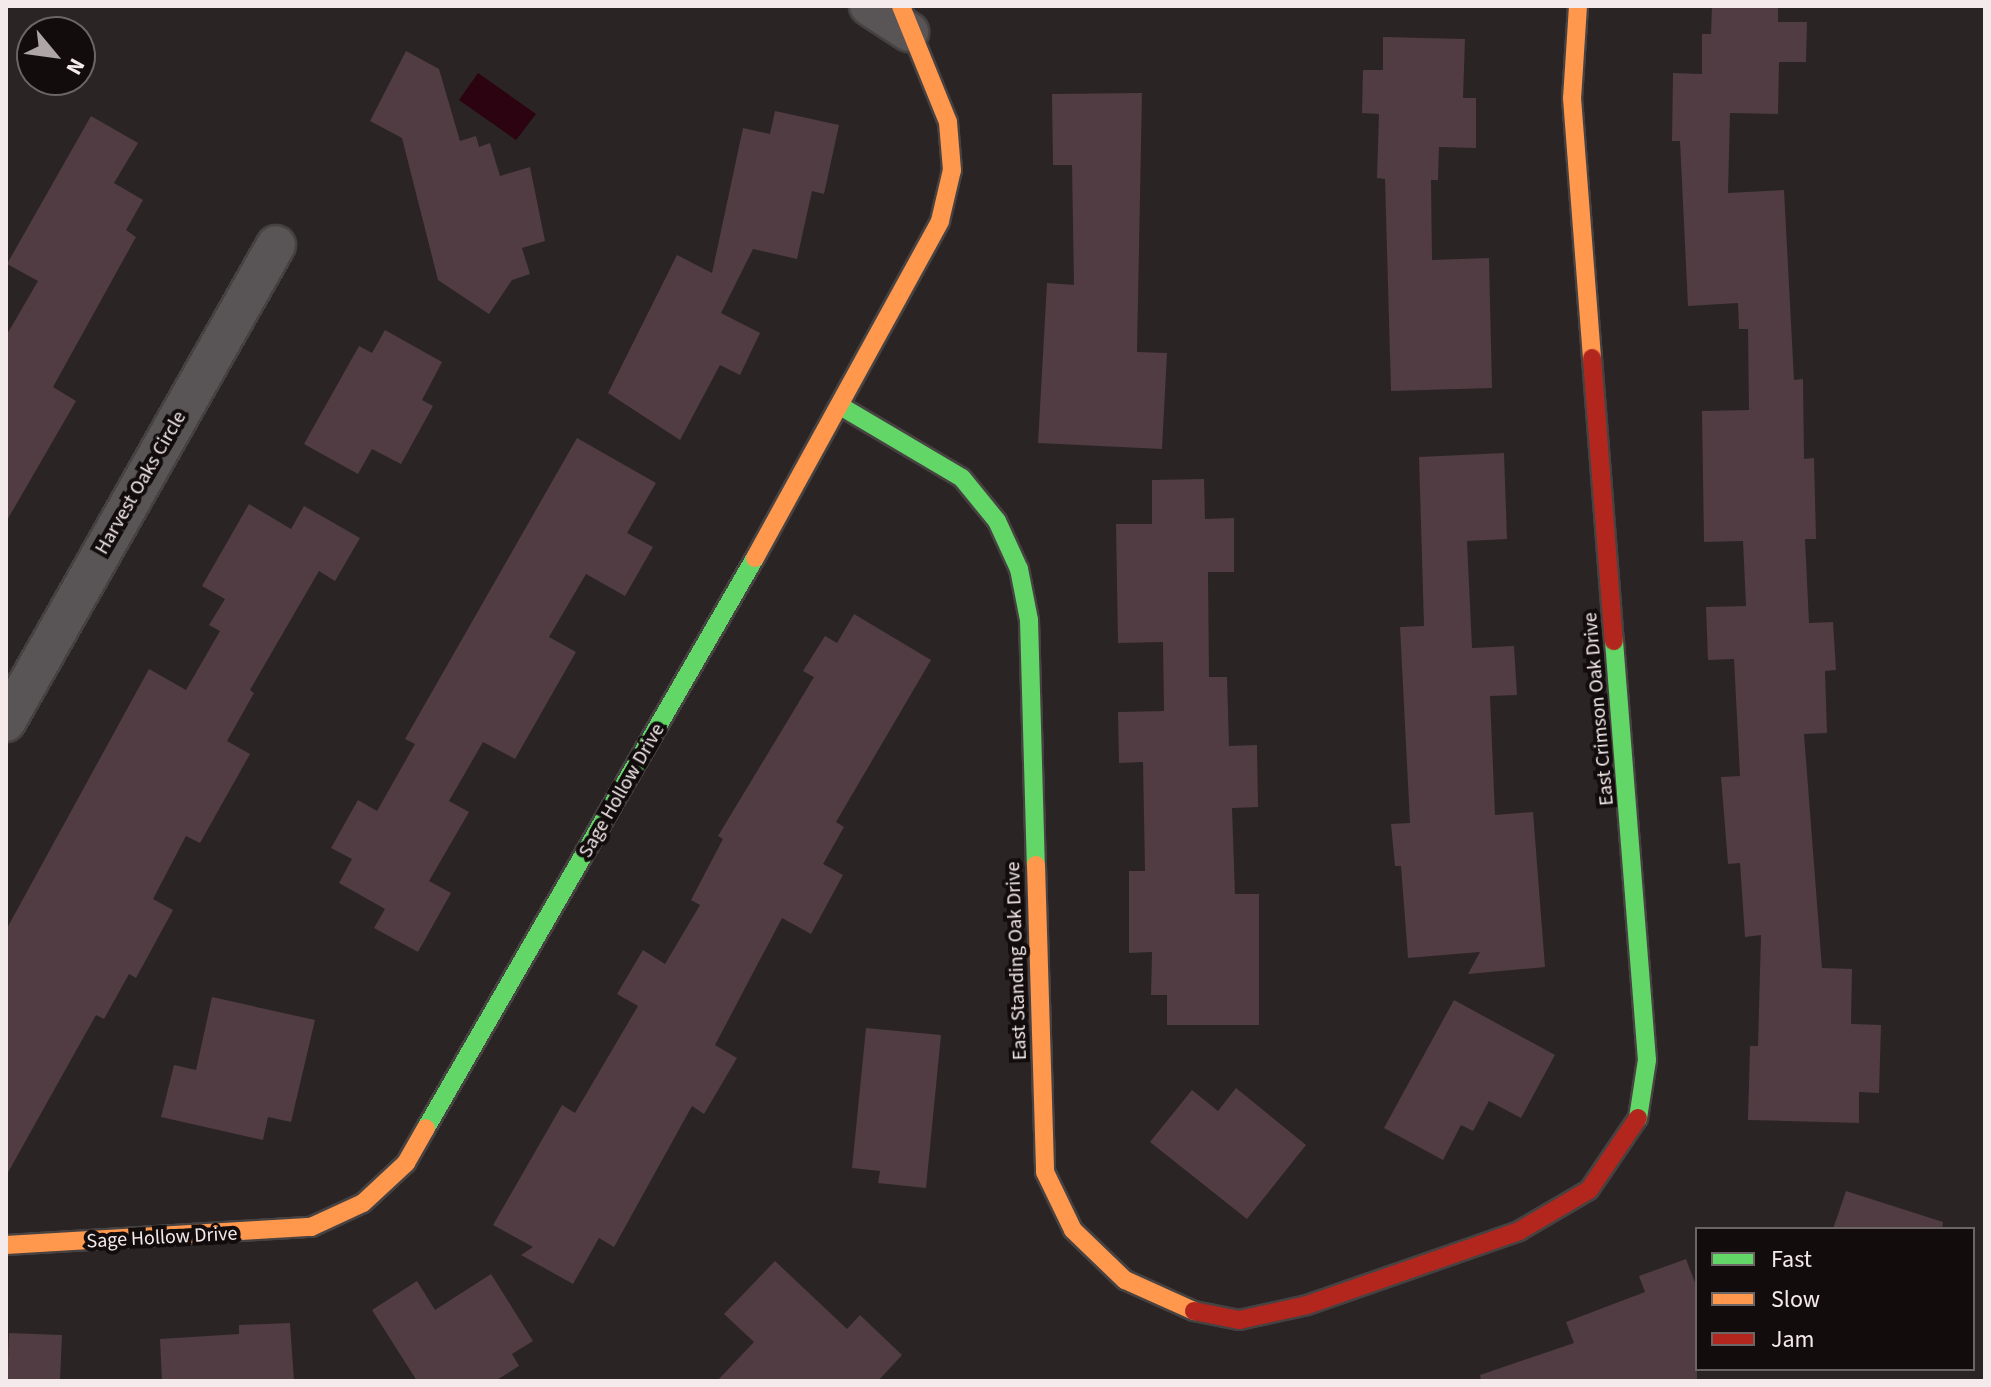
<!DOCTYPE html>
<style>
body{margin:0}
#map{position:relative;width:1991px;height:1387px;overflow:hidden;background:#2a2425;font-family:"Source Sans 3",sans-serif}
div>[style]{position:absolute}
[style*='--x']{left:calc(var(--x)*1px);top:calc(var(--y)*1px);width:calc(var(--w)*1px);rotate:calc(var(--a)*1deg)}
.water>*{inset:0;background:#2b0311}
.building>*{inset:0;background:#503c42}
.roads{filter:drop-shadow(2px 0 #474242) drop-shadow(-2px 0 #474242) drop-shadow(0 2px #474242) drop-shadow(0 -2px #474242)}
.street>*{height:38px;margin:-19px;padding:0 19px;transform-origin:19px;border-radius:19px;background:#595455}
.fast>*{height:18px;margin:-9px;padding:0 9px;transform-origin:9px;border-radius:9px;background:#63d668}
.slow>*{height:18px;margin:-9px;padding:0 9px;transform-origin:9px;border-radius:9px;background:#ff974d}
.jam>*{height:18px;margin:-9px;padding:0 9px;transform-origin:9px;border-radius:9px;background:#b3261e}
span{translate:-50% -50%;white-space:nowrap;text-align:center;line-height:1.15;-webkit-text-stroke:8px #120c0d;paint-order:stroke}
.street-label{font-size:20px;color:#f4eaec}
.frame{position:absolute;inset:0;border:8px solid #f4eaec;pointer-events:none}
.legend{position:absolute;left:1695px;top:1227px;width:280px;height:144px;box-sizing:border-box;background:#120c0d;border:2px solid #6c6566;margin:0;padding:10px 14px;list-style:none;font-size:24px;color:#f4eaec}
.legend li{display:flex;align-items:center;gap:16px;height:40px}
.legend b{width:40px;border:2px solid #6c6566}
.north{position:absolute;left:16px;top:16px;width:80px;height:80px;box-sizing:border-box;background:#120c0d;border:2px solid #6c6566;border-radius:50%;rotate:119deg;font-size:22px;font-weight:700;line-height:32px;text-align:center;color:#f4eaec}
.north::after{content:'';display:block;margin:auto;width:28px;height:36px;background:#ada5a6;clip-path:polygon(50% 0,100% 100%,50% 72%,0 100%)}
</style>
<div id="map">
<div class="water">
<div style="clip-path:polygon(478px 73px,536px 114px,516px 140px,459px 100px)"></div>
</div>
<div class="building">
<div style="clip-path:polygon(1712px 6px,1778px 6px,1778px 22px,1807px 22px,1806px 62px,1779px 62px,1778px 114px,1730px 113px,1728px 193px,1784px 190px,1794px 380px,1803px 379px,1804px 459px,1814px 458px,1816px 539px,1805px 539px,1809px 623px,1833px 622px,1836px 670px,1825px 671px,1827px 733px,1804px 734px,1822px 968px,1852px 969px,1851px 1024px,1881px 1025px,1879px 1093px,1859px 1092px,1859px 1123px,1748px 1120px,1750px 1046px,1758px 1046px,1761px 935px,1745px 937px,1740px 863px,1728px 864px,1721px 777px,1740px 776px,1734px 659px,1708px 660px,1706px 607px,1746px 606px,1743px 541px,1704px 542px,1702px 411px,1749px 410px,1748px 329px,1739px 329px,1738px 303px,1688px 306px,1680px 141px,1672px 141px,1673px 73px,1702px 74px,1702px 34px,1711px 34px)"></div>
<div style="clip-path:polygon(1383px 37px,1465px 39px,1463px 98px,1476px 98px,1476px 148px,1439px 147px,1438px 180px,1431px 180px,1432px 260px,1489px 258px,1492px 388px,1391px 391px,1385px 179px,1377px 178px,1379px 114px,1362px 113px,1363px 70px,1383px 70px)"></div>
<div style="clip-path:polygon(406px 51px,439px 69px,460px 141px,476px 136px,479px 147px,490px 143px,500px 176px,530px 167px,545px 241px,522px 248px,530px 274px,512px 280px,489px 314px,438px 280px,402px 138px,370px 121px)"></div>
<div style="clip-path:polygon(1142px 93px,1137px 352px,1167px 353px,1162px 449px,1038px 443px,1047px 283px,1074px 285px,1072px 165px,1053px 165px,1052px 94px)"></div>
<div style="clip-path:polygon(775px 111px,839px 125px,824px 194px,812px 191px,797px 259px,753px 249px,721px 313px,760px 333px,740px 375px,720px 365px,680px 440px,608px 393px,677px 255px,712px 273px,743px 128px,770px 134px)"></div>
<div style="clip-path:polygon(91px 116px,138px 143px,114px 183px,143px 200px,126px 230px,136px 237px,53px 387px,76px 401px,6px 522px,6px 336px,38px 281px,7px 264px)"></div>
<div style="clip-path:polygon(385px 330px,442px 362px,422px 400px,433px 406px,401px 464px,372px 449px,358px 474px,304px 444px,359px 346px,372px 353px)"></div>
<div style="clip-path:polygon(577px 438px,656px 483px,627px 533px,653px 547px,625px 596px,586px 574px,549px 637px,576px 652px,515px 759px,483px 742px,449px 801px,469px 812px,429px 881px,451px 893px,418px 952px,374px 928px,385px 909px,339px 883px,352px 859px,331px 848px,358px 800px,377px 811px,415px 744px,405px 739px)"></div>
<div style="clip-path:polygon(1504px 453px,1507px 539px,1467px 541px,1472px 648px,1514px 646px,1517px 695px,1490px 696px,1495px 815px,1533px 812px,1545px 967px,1468px 974px,1480px 952px,1408px 958px,1401px 866px,1395px 866px,1391px 824px,1410px 823px,1400px 627px,1424px 626px,1419px 457px)"></div>
<div style="clip-path:polygon(1204px 479px,1205px 519px,1234px 518px,1234px 572px,1208px 572px,1209px 677px,1227px 677px,1229px 746px,1257px 745px,1258px 807px,1232px 808px,1235px 894px,1259px 894px,1259px 1025px,1167px 1025px,1167px 995px,1151px 995px,1152px 952px,1129px 953px,1129px 871px,1145px 871px,1143px 762px,1119px 763px,1118px 712px,1164px 711px,1163px 642px,1118px 643px,1116px 524px,1152px 524px,1152px 480px)"></div>
<div style="clip-path:polygon(249px 504px,291px 529px,304px 506px,360px 538px,335px 581px,319px 571px,250px 690px,254px 693px,227px 741px,250px 754px,200px 843px,186px 836px,153px 899px,173px 910px,136px 978px,129px 974px,104px 1019px,96px 1015px,6px 1176px,6px 930px,149px 669px,186px 690px,220px 631px,209px 625px,225px 599px,202px 586px)"></div>
<div style="clip-path:polygon(854px 614px,931px 660px,836px 822px,844px 827px,823px 864px,843px 875px,811px 934px,782px 918px,715px 1045px,737px 1058px,704px 1114px,692px 1106px,614px 1247px,599px 1238px,573px 1284px,521px 1255px,533px 1247px,493px 1225px,562px 1105px,575px 1113px,638px 1006px,617px 994px,643px 950px,665px 964px,700px 905px,691px 900px,723px 839px,718px 836px,814px 677px,803px 671px,825px 636px,837px 643px)"></div>
<div style="clip-path:polygon(212px 997px,315px 1020px,291px 1122px,268px 1117px,263px 1140px,161px 1117px,174px 1065px,196px 1070px)"></div>
<div style="clip-path:polygon(1454px 1000px,1555px 1055px,1521px 1118px,1489px 1101px,1473px 1131px,1461px 1125px,1443px 1160px,1384px 1128px)"></div>
<div style="clip-path:polygon(866px 1028px,941px 1035px,926px 1188px,878px 1183px,880px 1171px,852px 1168px)"></div>
<div style="clip-path:polygon(1236px 1088px,1306px 1145px,1247px 1219px,1150px 1142px,1192px 1090px,1218px 1111px)"></div>
<div style="clip-path:polygon(1846px 1191px,1943px 1222px,1942px 1229px,1833px 1229px)"></div>
<div style="clip-path:polygon(1686px 1259px,1697px 1288px,1697px 1381px,1481px 1381px,1480px 1375px,1574px 1343px,1566px 1322px,1645px 1292px,1639px 1276px)"></div>
<div style="clip-path:polygon(775px 1261px,847px 1329px,860px 1315px,902px 1355px,878px 1381px,717px 1381px,754px 1342px,724px 1314px)"></div>
<div style="clip-path:polygon(491px 1274px,533px 1341px,512px 1354px,519px 1366px,495px 1381px,417px 1381px,372px 1310px,417px 1281px,435px 1310px)"></div>
<div style="clip-path:polygon(290px 1323px,294px 1381px,162px 1381px,160px 1339px,239px 1334px,239px 1325px)"></div>
<div style="clip-path:polygon(9px 1333px,62px 1335px,60px 1381px,7px 1381px)"></div>
</div>
<div class="roads">
<div class="street">
<div style="--x:869;--y:6;--w:48;--a:33"></div>
<div style="--x:6;--y:722;--w:548;--a:-60.49"></div>
</div>
<div class="fast">
<div style="--x:842;--y:407;--w:139;--a:30.6"></div>
<div style="--x:962;--y:478;--w:55;--a:50.9"></div>
<div style="--x:997;--y:521;--w:53;--a:65.4"></div>
<div style="--x:1019;--y:569;--w:52;--a:78.9"></div>
<div style="--x:1029;--y:620;--w:245;--a:88.4"></div>
<div style="--x:1614;--y:641;--w:420;--a:85.5"></div>
<div style="--x:1647;--y:1060;--w:59;--a:98.8"></div>
<div style="--x:426;--y:1128;--w:658;--a:-60.01"></div>
</div>
<div class="slow">
<div style="--x:1578;--y:6;--w:92;--a:93.7"></div>
<div style="--x:1572;--y:98;--w:261;--a:85.6"></div>
<div style="--x:755;--y:558;--w:384;--a:-61.2"></div>
<div style="--x:940;--y:221;--w:52;--a:-76.8"></div>
<div style="--x:952;--y:170;--w:48;--a:-94.8"></div>
<div style="--x:948;--y:122;--w:125;--a:-112.1"></div>
<div style="--x:1036;--y:865;--w:307;--a:88.3"></div>
<div style="--x:1045;--y:1172;--w:64;--a:64.2"></div>
<div style="--x:1073;--y:1230;--w:72;--a:43.9"></div>
<div style="--x:1125;--y:1280;--w:76;--a:24.2"></div>
<div style="--x:6;--y:1245;--w:306;--a:-3.4"></div>
<div style="--x:311;--y:1227;--w:57;--a:-24.8"></div>
<div style="--x:363;--y:1203;--w:59;--a:-42.9"></div>
<div style="--x:406;--y:1163;--w:40;--a:-60.3"></div>
</div>
<div class="jam">
<div style="--x:1592;--y:358;--w:284;--a:85.6"></div>
<div style="--x:1194;--y:1311;--w:46;--a:11.3"></div>
<div style="--x:1239;--y:1320;--w:70;--a:-12.4"></div>
<div style="--x:1307;--y:1305;--w:225;--a:-19.2"></div>
<div style="--x:1519;--y:1231;--w:81;--a:-30.4"></div>
<div style="--x:1589;--y:1190;--w:87;--a:-55.8"></div>
</div>
</div>
<div class="street-label">
<span style="left:141px;top:483px;rotate:-60deg">Harvest Oaks Circle</span>
<span style="left:1599px;top:709px;rotate:-95deg">East Crimson Oak Drive</span>
<span style="left:622px;top:791px;rotate:-60deg">Sage Hollow Drive</span>
<span style="left:1017px;top:961px;rotate:-92deg">East Standing Oak Drive</span>
<span style="left:162px;top:1238px;rotate:-3deg">Sage Hollow Drive</span>
</div>
<div class="frame"></div>
<ul class="legend">
<li><b style="height:10px;background:#63d668"></b>Fast</li>
<li><b style="height:10px;background:#ff974d"></b>Slow</li>
<li><b style="height:10px;background:#b3261e"></b>Jam</li>
</ul>
<div class="north">N</div>
</div>
